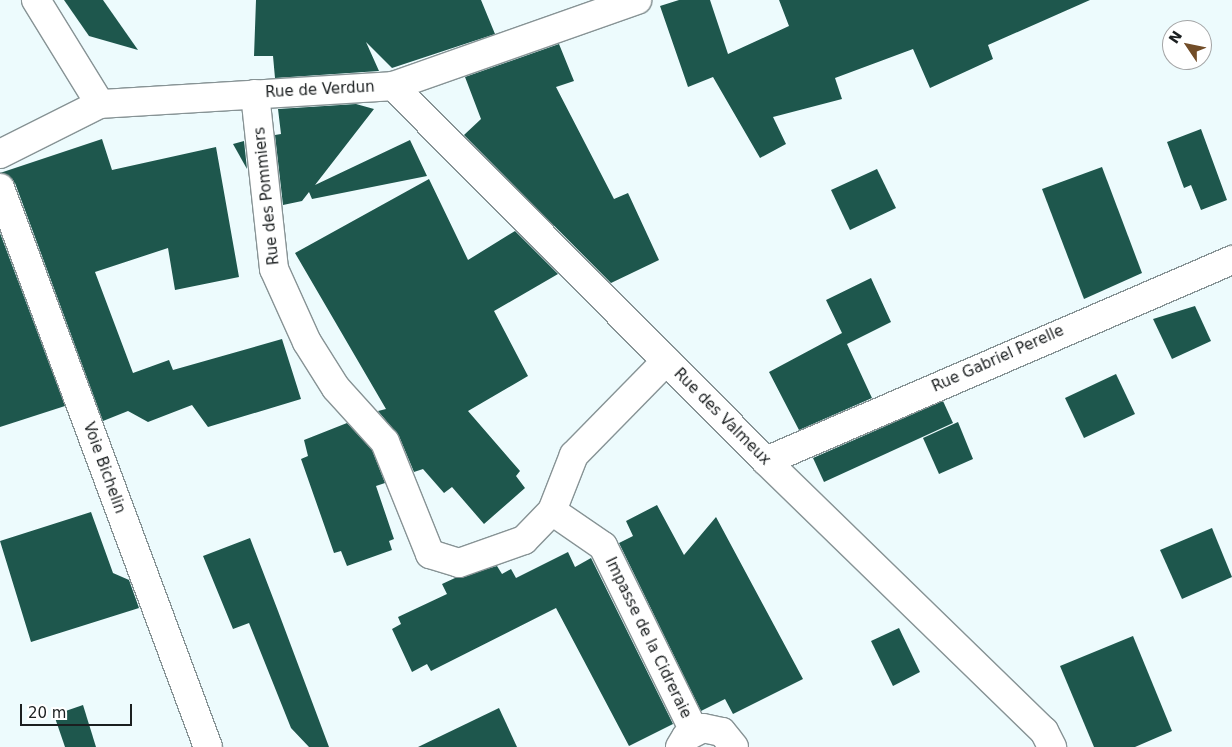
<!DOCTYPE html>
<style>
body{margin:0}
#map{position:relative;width:1232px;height:747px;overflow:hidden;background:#edfbfd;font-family:"DejaVu Sans",sans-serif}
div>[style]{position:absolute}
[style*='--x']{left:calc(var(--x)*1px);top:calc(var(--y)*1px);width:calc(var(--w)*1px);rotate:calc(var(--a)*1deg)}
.building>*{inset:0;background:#1e574d}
.roads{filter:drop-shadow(1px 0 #879395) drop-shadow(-1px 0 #879395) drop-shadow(0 1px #879395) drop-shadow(0 -1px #879395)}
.minor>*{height:28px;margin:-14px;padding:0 14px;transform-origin:14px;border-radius:14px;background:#fff}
span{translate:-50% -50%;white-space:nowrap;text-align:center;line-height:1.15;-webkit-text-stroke:5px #fff;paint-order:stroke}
.street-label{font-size:15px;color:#1b1f20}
.north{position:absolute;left:1162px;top:20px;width:50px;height:50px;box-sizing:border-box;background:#fff;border:1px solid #a4a5a6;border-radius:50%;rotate:304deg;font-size:14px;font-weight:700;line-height:20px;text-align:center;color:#1b1f20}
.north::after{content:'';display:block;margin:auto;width:18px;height:22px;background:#724d28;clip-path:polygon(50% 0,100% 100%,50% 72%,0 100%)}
.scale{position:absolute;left:20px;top:704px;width:112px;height:22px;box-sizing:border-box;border:2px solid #1b1f20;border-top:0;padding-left:6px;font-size:15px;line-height:18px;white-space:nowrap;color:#1b1f20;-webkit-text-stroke:4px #fff;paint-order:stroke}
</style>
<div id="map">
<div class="building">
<div style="clip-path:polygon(64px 0,103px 0,138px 50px,89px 36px)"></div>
<div style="clip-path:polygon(256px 0,481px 0,495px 34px,392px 68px,366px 42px,379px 71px,275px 78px,273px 56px,254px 56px)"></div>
<div style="clip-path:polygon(679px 0,710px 0,728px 54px,789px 26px,779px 0,1090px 0,988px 45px,993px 59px,930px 88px,913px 49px,835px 78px,842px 99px,773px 117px,786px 144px,760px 158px,713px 77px,688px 87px,660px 6px)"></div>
<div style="clip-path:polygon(559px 44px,574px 81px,556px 87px,614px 199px,628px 193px,659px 260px,611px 283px,464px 135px,481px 119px,465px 77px)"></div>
<div style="clip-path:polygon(356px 104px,374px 109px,315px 185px,410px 140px,427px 176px,312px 199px,309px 192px,302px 201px,283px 205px,275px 135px,281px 134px,278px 109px)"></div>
<div style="clip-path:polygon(1201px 129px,1227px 200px,1201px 210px,1191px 185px,1184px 188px,1167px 142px)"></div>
<div style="clip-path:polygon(102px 139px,112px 170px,216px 147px,239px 277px,175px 290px,168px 248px,95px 272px,133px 373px,169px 360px,173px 370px,282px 339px,301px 399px,208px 427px,192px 405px,148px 422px,128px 411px,103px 421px,15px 183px,0 173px)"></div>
<div style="clip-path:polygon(244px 141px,247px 169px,233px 144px)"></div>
<div style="clip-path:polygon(1102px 167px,1142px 273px,1084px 299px,1042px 189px)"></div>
<div style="clip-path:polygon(877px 169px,896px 208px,850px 230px,831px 190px)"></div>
<div style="clip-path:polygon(429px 179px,468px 260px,515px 231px,558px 274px,494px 311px,528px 376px,468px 411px,520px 471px,516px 476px,525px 488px,484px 524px,452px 487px,444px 493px,423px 469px,414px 472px,399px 436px,378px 411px,386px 409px,295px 253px)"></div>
<div style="clip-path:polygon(0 233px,65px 406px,0 427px)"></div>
<div style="clip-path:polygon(871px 278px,891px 322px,847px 344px,872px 398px,799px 430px,769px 372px,842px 333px,826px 300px)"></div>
<div style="clip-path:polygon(1195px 306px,1211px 341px,1172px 359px,1153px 319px)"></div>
<div style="clip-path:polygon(1116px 374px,1135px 414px,1084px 438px,1065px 398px)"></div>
<div style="clip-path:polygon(943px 401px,953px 423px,824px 482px,813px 458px)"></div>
<div style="clip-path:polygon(958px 422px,973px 459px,939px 474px,923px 438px)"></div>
<div style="clip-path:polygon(347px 423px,372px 450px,385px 483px,376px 486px,394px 539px,389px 541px,392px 550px,347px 566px,341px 551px,334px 553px,301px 459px,308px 456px,304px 440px)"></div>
<div style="clip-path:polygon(657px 505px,684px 555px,716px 517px,803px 679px,733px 714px,725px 699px,701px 711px,619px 543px,633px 536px,626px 521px)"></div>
<div style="clip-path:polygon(91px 512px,113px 573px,129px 580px,139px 608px,31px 642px,0 541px)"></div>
<div style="clip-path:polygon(1212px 528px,1232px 577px,1182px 599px,1160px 550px)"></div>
<div style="clip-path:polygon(250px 538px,278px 611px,329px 747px,309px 747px,291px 728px,249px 623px,233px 629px,203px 556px)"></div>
<div style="clip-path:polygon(568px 552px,575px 567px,591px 558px,673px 724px,629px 746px,556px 608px,431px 671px,427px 664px,412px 672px,392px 629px,401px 624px,398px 617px,447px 594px,442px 584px,455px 578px,497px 566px,502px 574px,511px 569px,516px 578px)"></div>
<div style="clip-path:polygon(899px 628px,920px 672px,893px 686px,871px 641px)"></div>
<div style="clip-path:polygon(1133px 636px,1172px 731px,1135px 747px,1094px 747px,1060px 666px)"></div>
<div style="clip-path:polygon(83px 705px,96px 747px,65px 747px,54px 715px)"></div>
<div style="clip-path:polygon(499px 708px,517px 747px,418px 747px)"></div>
</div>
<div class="roads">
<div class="minor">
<div style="--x:36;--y:0;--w:122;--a:58.4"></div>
<div style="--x:393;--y:86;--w:529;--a:45.15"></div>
<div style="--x:766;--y:461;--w:388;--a:44.2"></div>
<div style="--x:1044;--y:731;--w:18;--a:63"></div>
<div style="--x:255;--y:94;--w:176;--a:83.8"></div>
<div style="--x:274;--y:269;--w:80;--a:65.7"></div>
<div style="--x:307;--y:342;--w:54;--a:57.8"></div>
<div style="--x:336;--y:388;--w:73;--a:47.8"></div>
<div style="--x:385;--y:442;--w:121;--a:68.1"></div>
<div style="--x:430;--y:554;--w:30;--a:17"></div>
<div style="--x:459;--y:563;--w:69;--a:-19.5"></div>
<div style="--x:524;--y:540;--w:40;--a:-46"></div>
<div style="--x:552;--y:511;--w:60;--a:-68.6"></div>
<div style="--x:574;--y:455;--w:132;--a:-45.6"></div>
<div style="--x:0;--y:154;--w:112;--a:-26.6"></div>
<div style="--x:100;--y:104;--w:294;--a:-3.5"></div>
<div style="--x:393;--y:86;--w:259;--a:-19.4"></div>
<div style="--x:0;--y:188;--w:596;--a:69.59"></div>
<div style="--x:766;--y:461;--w:508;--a:-23.33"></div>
<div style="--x:552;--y:511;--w:62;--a:34.5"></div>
<div style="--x:603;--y:546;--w:206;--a:63.8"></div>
<div style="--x:680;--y:747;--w:12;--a:-59"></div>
<div style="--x:686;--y:737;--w:19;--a:-28"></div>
<div style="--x:703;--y:728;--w:19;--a:12"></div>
<div style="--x:722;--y:732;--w:19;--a:51"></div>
</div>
</div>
<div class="street-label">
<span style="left:320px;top:90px;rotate:-3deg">Rue de Verdun</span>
<span style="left:267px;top:196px;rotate:-96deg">Rue des Pommiers</span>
<span style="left:998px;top:359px;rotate:-24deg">Rue Gabriel Perelle</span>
<span style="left:722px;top:417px;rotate:45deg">Rue des Valmeux</span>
<span style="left:104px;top:468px;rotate:70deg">Voie Bichelin</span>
<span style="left:648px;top:638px;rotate:64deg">Impasse de la Cidreraie</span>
</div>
<div class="north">N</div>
<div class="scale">20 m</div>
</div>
